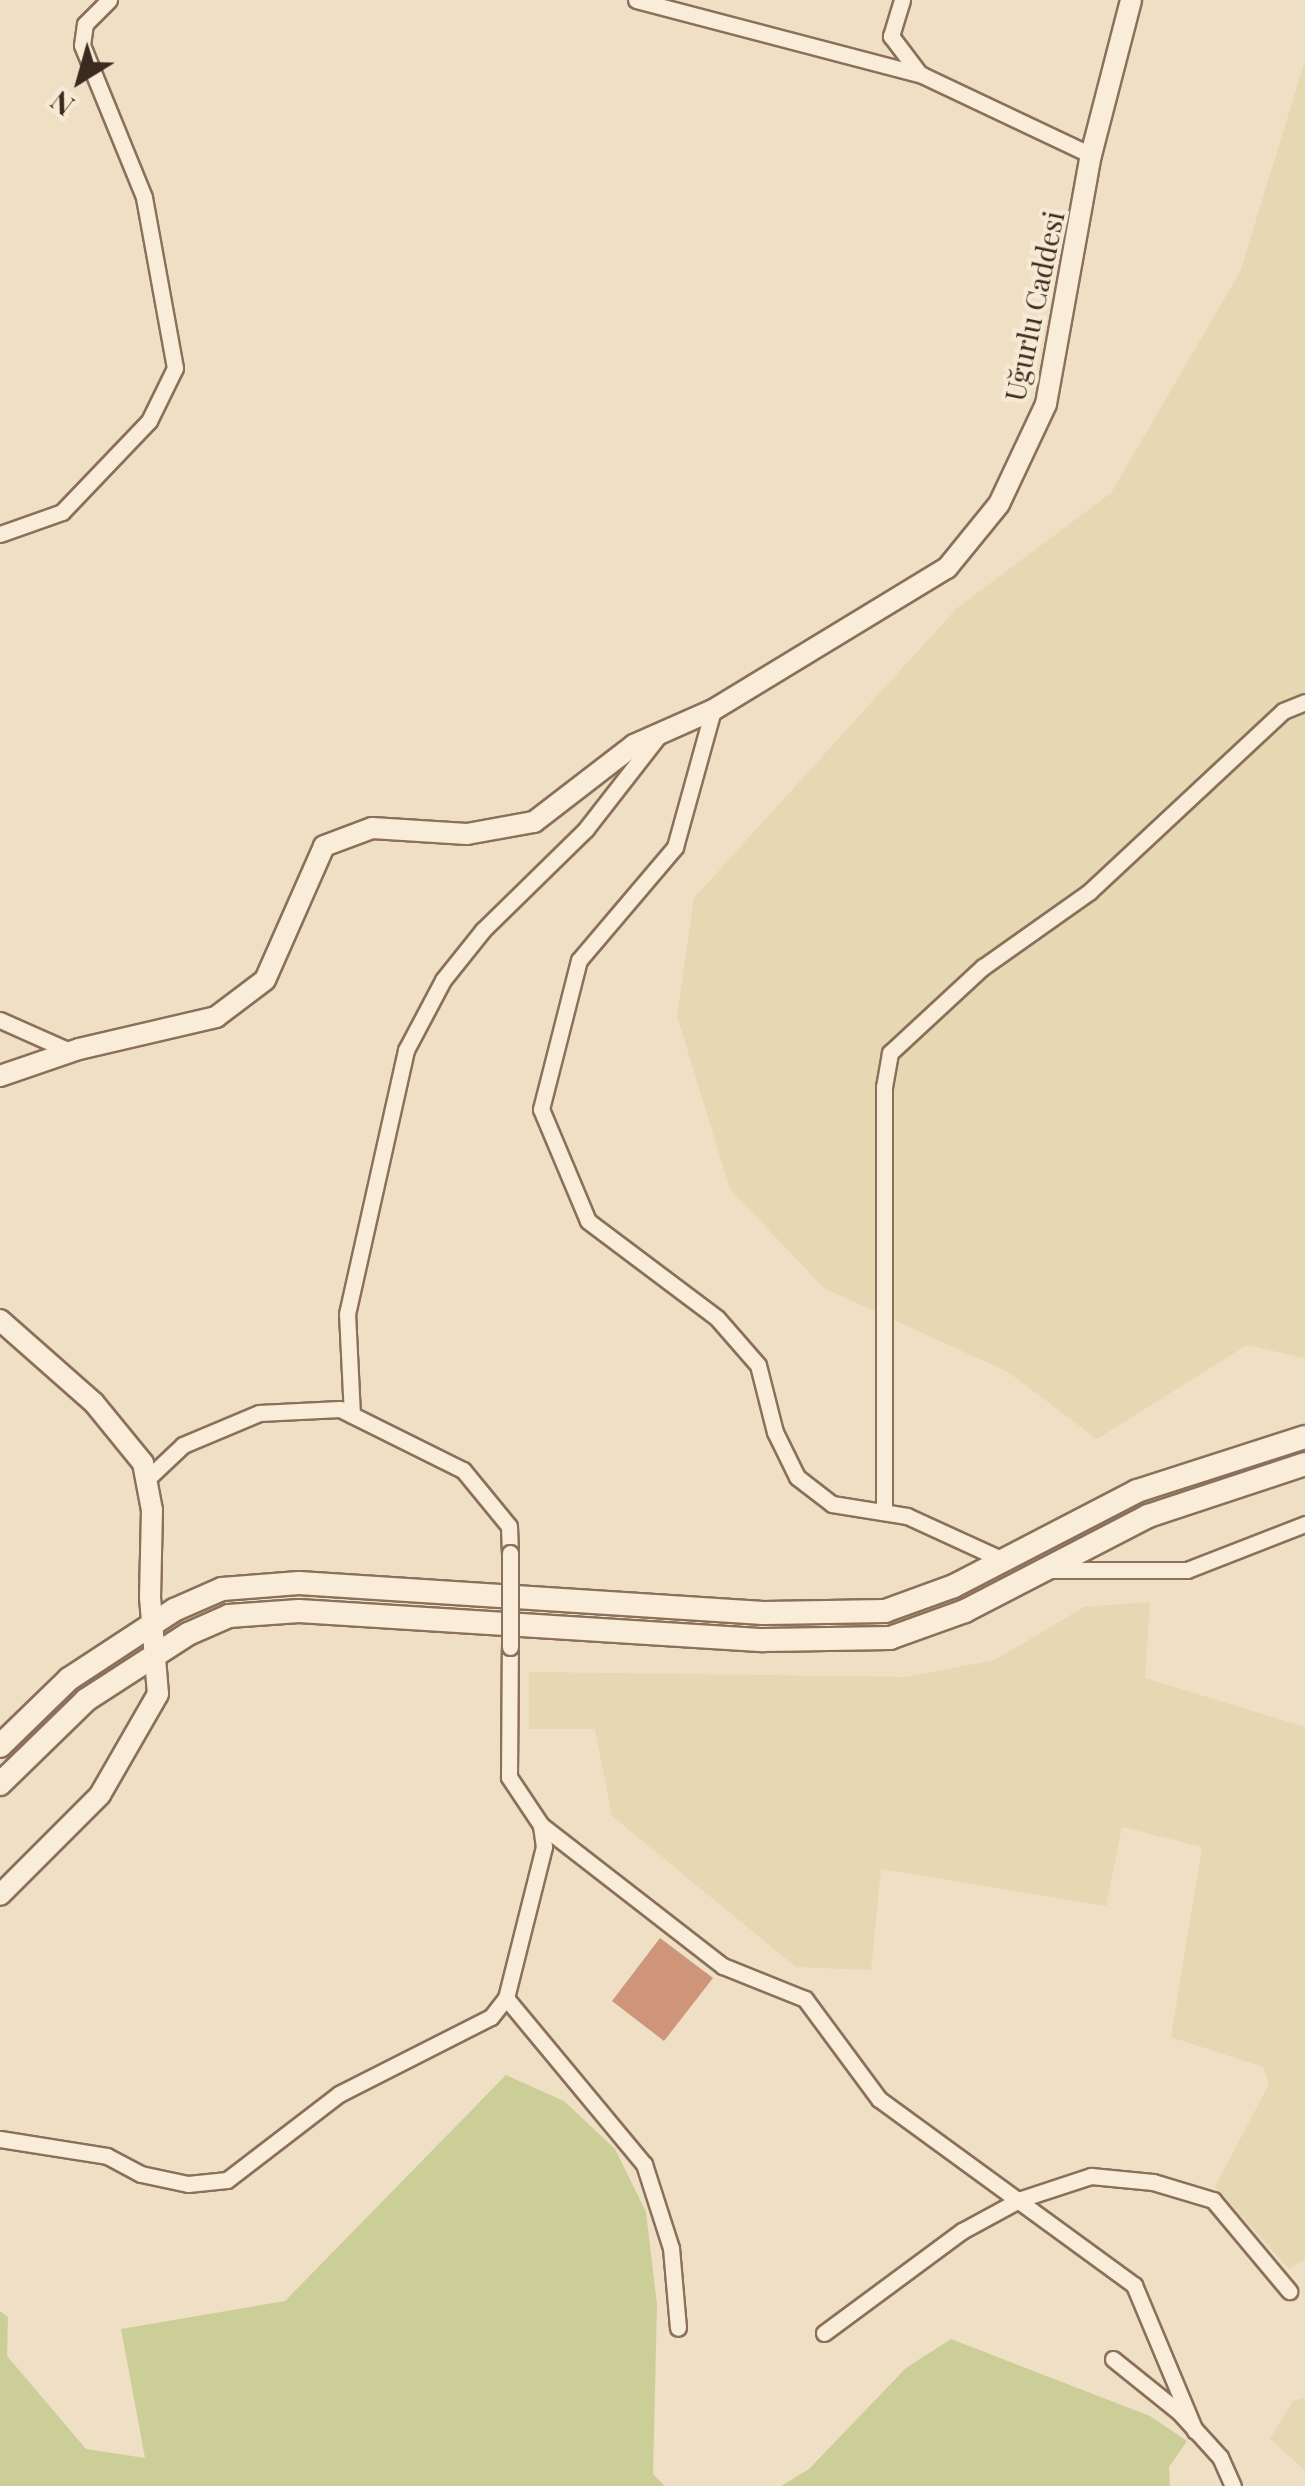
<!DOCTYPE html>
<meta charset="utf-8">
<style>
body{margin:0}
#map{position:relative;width:1305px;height:2486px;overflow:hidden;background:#efdfc5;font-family:"Playfair Display",serif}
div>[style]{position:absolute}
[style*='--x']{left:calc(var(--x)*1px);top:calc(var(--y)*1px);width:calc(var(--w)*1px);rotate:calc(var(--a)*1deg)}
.farmland>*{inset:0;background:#e5d8b2}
.green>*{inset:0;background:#ccce98}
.building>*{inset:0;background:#ce957a}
.roads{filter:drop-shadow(2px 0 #8b705a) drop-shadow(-2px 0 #8b705a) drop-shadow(0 2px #8b705a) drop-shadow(0 -2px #8b705a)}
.minor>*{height:15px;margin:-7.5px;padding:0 7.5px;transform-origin:7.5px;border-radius:7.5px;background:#f9edd9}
.tertiary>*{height:20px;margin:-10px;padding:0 10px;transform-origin:10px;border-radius:10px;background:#f9edd9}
.secondary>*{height:22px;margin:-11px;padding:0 11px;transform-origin:11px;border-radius:11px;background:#f9edd9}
.bridges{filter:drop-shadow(2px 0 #8b705a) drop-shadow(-2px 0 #8b705a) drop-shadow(0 2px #8b705a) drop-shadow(0 -2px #8b705a)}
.minor-bridge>*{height:15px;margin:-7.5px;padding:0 7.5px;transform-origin:7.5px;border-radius:7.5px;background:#f9edd9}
span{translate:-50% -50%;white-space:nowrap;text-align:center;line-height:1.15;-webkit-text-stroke:8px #f6ead5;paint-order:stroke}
.street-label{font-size:28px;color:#3a2a1f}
.north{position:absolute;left:30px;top:30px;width:100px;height:100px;-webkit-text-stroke:8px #f6ead5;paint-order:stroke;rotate:217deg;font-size:28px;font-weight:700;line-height:40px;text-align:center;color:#3a2a1f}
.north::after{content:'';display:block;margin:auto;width:35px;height:45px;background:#3a2a1f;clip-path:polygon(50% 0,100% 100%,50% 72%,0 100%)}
</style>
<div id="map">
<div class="farmland">
<div style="clip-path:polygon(1305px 61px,1305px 1358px,1247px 1345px,1097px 1439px,1008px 1372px,824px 1288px,730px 1189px,677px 1016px,694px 898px,956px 609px,1111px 493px,1240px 272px)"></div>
<div style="clip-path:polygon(1150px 1602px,1145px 1678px,1305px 1727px,1305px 2259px,1289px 2269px,1215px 2187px,1269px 2084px,1263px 2067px,1171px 2037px,1202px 1847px,1122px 1827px,1106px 1906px,881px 1869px,871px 1970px,796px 1967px,612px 1816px,595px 1729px,529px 1729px,529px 1672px,906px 1677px,995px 1660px,1084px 1607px)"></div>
<div style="clip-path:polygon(1305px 2398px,1305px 2470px,1270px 2439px,1293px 2401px)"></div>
</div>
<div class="green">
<div style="clip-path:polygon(506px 2075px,564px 2101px,615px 2149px,646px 2212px,657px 2305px,653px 2474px,665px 2486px,0 2486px,0 2311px,8px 2317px,7px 2356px,86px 2449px,145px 2458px,121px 2329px,285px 2301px)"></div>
<div style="clip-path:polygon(951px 2339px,1150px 2416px,1187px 2441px,1169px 2467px,1170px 2486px,781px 2486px,809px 2469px,906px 2368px)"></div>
</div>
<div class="building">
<div style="clip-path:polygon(660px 1938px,713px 1978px,664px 2041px,612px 2001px)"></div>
</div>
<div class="roads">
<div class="minor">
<div style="--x:636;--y:0;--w:296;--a:14.7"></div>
<div style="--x:922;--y:75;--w:187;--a:25.3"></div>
<div style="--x:902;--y:0;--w:38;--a:107"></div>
<div style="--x:891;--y:36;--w:46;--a:52.9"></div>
<div style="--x:0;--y:534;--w:66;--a:-19.5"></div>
<div style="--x:62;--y:512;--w:126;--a:-46.3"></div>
<div style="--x:149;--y:421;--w:59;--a:-63.9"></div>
<div style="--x:175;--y:368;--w:174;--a:-100.3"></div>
<div style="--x:144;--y:197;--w:164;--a:-112.2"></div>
<div style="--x:82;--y:45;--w:21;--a:-82"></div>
<div style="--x:85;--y:24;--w:34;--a:-45"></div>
<div style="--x:713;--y:710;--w:142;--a:105.5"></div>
<div style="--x:675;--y:847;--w:148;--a:130.3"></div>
<div style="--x:579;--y:960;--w:154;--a:104.3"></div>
<div style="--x:541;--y:1109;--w:121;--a:67.2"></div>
<div style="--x:588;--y:1221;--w:161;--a:36.9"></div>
<div style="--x:717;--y:1318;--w:62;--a:48.9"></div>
<div style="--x:758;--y:1365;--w:69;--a:75.8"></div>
<div style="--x:775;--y:1432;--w:50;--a:63.9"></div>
<div style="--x:797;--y:1477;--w:44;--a:37.6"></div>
<div style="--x:832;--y:1504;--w:76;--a:9.1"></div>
<div style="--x:907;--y:1516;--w:106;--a:24.6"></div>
<div style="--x:0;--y:1020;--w:79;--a:24"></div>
<div style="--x:352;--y:1415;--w:101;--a:-92.8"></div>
<div style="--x:347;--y:1314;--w:271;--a:-77.4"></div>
<div style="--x:406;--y:1050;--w:79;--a:-62.1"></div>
<div style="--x:443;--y:980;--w:64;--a:-51.3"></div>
<div style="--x:483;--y:930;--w:144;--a:-44.4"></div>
<div style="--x:586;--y:829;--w:120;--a:-52.1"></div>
<div style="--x:146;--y:1480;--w:51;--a:-43.4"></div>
<div style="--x:183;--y:1445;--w:82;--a:-22.8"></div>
<div style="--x:259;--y:1413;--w:81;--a:-2.8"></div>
<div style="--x:340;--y:1409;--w:137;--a:26.4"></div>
<div style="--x:463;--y:1470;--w:72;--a:50.6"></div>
<div style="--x:509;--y:1526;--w:27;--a:88"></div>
<div style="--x:884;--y:1512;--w:425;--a:-90"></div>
<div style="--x:884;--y:1087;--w:35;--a:-80"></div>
<div style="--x:890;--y:1053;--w:127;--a:-42.8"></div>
<div style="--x:983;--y:967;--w:130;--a:-35.3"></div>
<div style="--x:1089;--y:892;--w:265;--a:-43"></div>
<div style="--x:1283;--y:711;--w:24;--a:-22"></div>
<div style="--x:1053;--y:1570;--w:134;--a:0"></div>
<div style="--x:1187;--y:1570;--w:127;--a:-21.3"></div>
<div style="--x:541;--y:1825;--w:230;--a:37.8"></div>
<div style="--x:723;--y:1966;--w:88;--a:21.9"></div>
<div style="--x:805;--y:1999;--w:124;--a:53.5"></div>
<div style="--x:879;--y:2099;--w:316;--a:36.1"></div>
<div style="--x:1134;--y:2285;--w:158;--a:67.3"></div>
<div style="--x:506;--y:1998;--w:216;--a:50.3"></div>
<div style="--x:644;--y:2164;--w:88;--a:72.2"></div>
<div style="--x:671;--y:2248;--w:80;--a:85"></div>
<div style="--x:0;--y:2139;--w:108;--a:9"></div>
<div style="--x:107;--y:2156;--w:38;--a:28"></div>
<div style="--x:141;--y:2174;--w:48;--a:12"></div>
<div style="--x:188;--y:2184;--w:39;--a:-6"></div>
<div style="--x:227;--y:2180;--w:141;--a:-37.5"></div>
<div style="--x:339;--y:2094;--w:170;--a:-26.9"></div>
<div style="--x:491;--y:2017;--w:24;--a:-52"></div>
<div style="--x:506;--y:1998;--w:156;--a:-75.9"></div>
<div style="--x:544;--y:1847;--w:22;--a:-98"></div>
<div style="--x:541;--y:1825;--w:58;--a:-123.7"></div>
<div style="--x:509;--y:1777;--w:130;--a:-89.6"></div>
<div style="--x:824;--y:2333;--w:172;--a:-36.5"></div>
<div style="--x:962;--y:2231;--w:67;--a:-28.5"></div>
<div style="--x:1021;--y:2199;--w:74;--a:-18.2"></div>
<div style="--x:1091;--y:2176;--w:62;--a:5.5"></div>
<div style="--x:1153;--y:2182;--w:63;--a:16.7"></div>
<div style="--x:1213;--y:2200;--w:119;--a:50.1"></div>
<div style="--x:1113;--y:2359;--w:85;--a:38.8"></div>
<div style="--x:1179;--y:2412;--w:61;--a:47.7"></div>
<div style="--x:1220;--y:2457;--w:32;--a:66"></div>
</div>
<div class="tertiary">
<div style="--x:0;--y:1076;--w:83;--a:-18.9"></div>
<div style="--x:79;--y:1049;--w:141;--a:-13.1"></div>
<div style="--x:216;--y:1017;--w:61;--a:-37.1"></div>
<div style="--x:265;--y:980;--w:146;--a:-66.2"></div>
<div style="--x:324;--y:846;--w:51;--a:-20.6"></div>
<div style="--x:372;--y:828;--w:95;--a:3.6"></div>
<div style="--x:467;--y:834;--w:68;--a:-10.2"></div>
<div style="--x:534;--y:822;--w:126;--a:-37.6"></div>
<div style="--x:634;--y:745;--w:86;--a:-23.9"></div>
<div style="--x:713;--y:710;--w:274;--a:-31.3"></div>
<div style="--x:947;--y:568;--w:82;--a:-50.9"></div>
<div style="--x:999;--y:504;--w:110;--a:-64.8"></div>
<div style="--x:1046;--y:404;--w:253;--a:-79.8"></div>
<div style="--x:1091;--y:155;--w:160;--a:-75.5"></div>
<div style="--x:0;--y:1320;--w:125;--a:41.4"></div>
<div style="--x:94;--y:1403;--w:77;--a:50.8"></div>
<div style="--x:143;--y:1463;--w:48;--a:79.2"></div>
<div style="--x:152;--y:1510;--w:87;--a:91.3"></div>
<div style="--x:150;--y:1597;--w:97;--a:85.3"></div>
<div style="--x:158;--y:1694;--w:116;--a:119.9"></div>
<div style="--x:100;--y:1795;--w:141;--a:135"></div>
</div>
<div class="secondary">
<div style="--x:0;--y:1746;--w:96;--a:-44.2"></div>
<div style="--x:69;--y:1679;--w:126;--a:-33.3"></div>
<div style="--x:174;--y:1610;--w:52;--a:-23.6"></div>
<div style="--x:222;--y:1589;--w:77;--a:-4.5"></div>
<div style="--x:299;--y:1583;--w:465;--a:3.7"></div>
<div style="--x:763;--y:1613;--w:122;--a:-0.9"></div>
<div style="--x:885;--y:1611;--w:73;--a:-19.9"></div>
<div style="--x:954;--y:1586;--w:206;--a:-27.4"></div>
<div style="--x:1137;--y:1491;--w:176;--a:-17.8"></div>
<div style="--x:0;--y:1784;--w:120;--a:-44.3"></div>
<div style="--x:86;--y:1700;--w:121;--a:-32.9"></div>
<div style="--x:188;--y:1634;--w:45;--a:-23.7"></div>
<div style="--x:229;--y:1616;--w:70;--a:-4.1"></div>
<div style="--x:299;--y:1611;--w:465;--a:3.6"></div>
<div style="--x:763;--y:1640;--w:127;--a:-0.9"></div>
<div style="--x:890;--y:1638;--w:80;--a:-19.8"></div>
<div style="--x:965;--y:1611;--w:206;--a:-27.4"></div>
<div style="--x:1148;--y:1516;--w:165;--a:-18.3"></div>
</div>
</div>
<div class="bridges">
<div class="minor-bridge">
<div style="--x:510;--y:1553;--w:94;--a:90"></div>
</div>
</div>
<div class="street-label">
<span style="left:1034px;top:306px;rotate:-78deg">Uğurlu Caddesi</span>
</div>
<div class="north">N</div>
</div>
